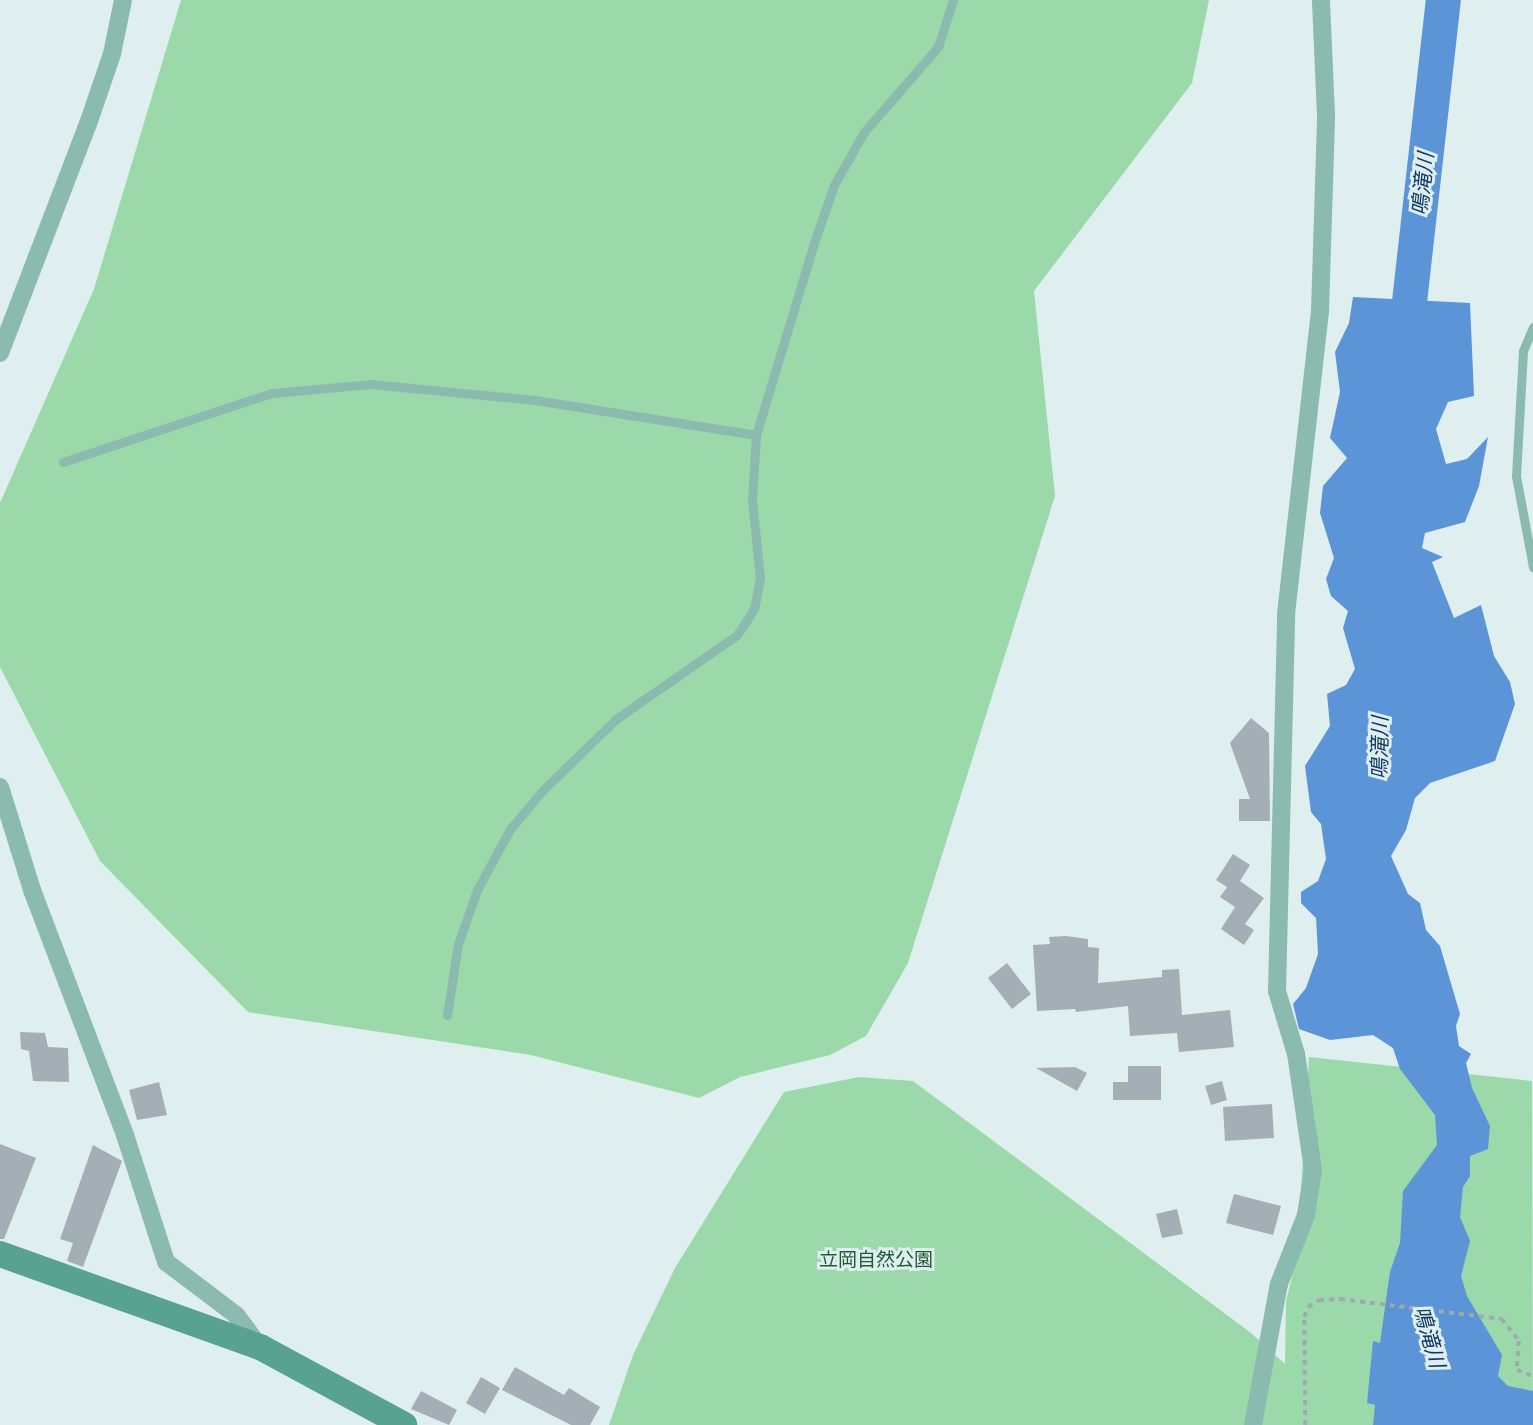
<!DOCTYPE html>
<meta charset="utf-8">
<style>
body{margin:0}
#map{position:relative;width:1533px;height:1425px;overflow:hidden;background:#dfeeef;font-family:"Fira Sans Condensed","Noto Sans JP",sans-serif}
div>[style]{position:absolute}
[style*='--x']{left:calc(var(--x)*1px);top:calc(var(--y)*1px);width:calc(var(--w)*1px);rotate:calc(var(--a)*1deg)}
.green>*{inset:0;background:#9bd9aa}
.water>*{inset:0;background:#5b94d7}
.river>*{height:35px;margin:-17.5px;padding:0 17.5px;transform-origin:17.5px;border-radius:17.5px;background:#5b94d7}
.building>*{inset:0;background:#a3afb5}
.path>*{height:3.5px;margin-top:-1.75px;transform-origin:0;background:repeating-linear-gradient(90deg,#9eaaab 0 5px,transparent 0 10px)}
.lane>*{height:9px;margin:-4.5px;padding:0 4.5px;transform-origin:4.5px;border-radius:4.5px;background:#8bbaae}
.street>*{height:18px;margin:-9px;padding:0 9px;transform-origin:9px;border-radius:9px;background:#8bbaae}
.secondary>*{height:26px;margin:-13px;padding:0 13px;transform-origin:13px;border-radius:13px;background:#57a291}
span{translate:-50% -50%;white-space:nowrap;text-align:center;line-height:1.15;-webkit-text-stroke:6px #dfeeef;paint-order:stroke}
.park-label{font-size:19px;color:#215b35}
.water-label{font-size:21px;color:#113965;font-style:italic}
</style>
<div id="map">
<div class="green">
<div style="clip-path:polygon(181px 0,1209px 0,1192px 83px,1034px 291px,1055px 496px,908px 963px,866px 1036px,830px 1055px,740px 1077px,699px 1098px,531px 1055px,248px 1012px,100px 861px,0 667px,0 503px,94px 289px)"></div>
<div style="clip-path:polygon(1309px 1057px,1532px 1081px,1533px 1425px,609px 1425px,633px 1355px,675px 1268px,784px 1092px,859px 1077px,913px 1081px,1251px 1333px,1285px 1364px,1286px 1301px,1297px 1257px)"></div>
</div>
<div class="water">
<div style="clip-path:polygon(1353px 297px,1470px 303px,1474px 396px,1448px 402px,1436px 429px,1446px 464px,1467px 459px,1488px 437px,1479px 486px,1465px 522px,1425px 533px,1422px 548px,1443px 557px,1432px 562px,1454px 618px,1481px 605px,1494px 656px,1510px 682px,1515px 704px,1495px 761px,1430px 783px,1415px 798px,1406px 830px,1391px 856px,1408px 894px,1420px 903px,1426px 930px,1440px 946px,1460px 1014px,1456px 1026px,1459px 1046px,1471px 1054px,1466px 1063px,1472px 1088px,1490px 1126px,1488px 1149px,1470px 1156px,1470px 1176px,1463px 1187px,1460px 1217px,1470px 1241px,1461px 1276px,1467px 1296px,1502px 1355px,1498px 1376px,1508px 1386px,1533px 1391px,1533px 1425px,1373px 1425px,1375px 1405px,1367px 1403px,1373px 1341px,1380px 1343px,1390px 1272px,1400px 1243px,1403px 1191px,1437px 1145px,1435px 1115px,1400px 1069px,1393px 1048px,1373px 1035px,1330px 1040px,1299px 1029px,1293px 1004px,1306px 988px,1318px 954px,1316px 918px,1301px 903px,1301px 892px,1318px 881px,1326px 859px,1321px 824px,1311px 812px,1305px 766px,1330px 726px,1327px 694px,1346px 685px,1355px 669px,1343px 628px,1348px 611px,1331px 596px,1326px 579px,1334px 558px,1320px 513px,1323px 486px,1347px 458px,1330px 438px,1340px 392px,1335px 352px,1349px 323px)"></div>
</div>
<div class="river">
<div style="--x:1404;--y:346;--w:348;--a:-83.6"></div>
</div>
<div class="building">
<div style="clip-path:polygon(1251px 718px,1269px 733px,1270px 821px,1239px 821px,1239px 799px,1250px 799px,1230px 743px)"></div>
<div style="clip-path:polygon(1233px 854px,1250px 865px,1240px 881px,1264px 898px,1245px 924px,1254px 930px,1244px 945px,1221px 929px,1235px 907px,1220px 897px,1227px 887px,1216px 880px)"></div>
<div style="clip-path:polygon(1066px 936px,1088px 939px,1088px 947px,1099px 948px,1098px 983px,1162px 977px,1162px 970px,1179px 969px,1182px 1015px,1230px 1010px,1234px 1047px,1179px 1052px,1177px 1033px,1130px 1036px,1128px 1006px,1076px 1012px,1075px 1009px,1037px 1011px,1033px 945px,1050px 944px,1049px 937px)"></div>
<div style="clip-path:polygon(1007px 963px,1031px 994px,1012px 1009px,988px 978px)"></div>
<div style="clip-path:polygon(20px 1032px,45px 1033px,48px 1047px,68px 1048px,69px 1082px,33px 1081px,29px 1051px,21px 1049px)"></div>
<div style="clip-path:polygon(1128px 1066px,1161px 1066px,1161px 1100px,1113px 1100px,1113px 1082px,1128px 1082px)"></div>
<div style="clip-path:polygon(1075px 1067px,1087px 1073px,1077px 1091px,1036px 1068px)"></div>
<div style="clip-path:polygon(1222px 1081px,1227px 1100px,1211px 1105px,1205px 1086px)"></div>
<div style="clip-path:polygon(159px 1082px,167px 1115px,137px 1120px,129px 1090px)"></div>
<div style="clip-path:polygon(1272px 1104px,1274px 1138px,1225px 1141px,1223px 1107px)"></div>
<div style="clip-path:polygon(0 1144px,36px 1158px,4px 1239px,0 1239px)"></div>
<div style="clip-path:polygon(93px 1145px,122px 1161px,83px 1267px,67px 1261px,73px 1243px,60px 1239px)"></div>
<div style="clip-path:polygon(1234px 1194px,1281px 1206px,1273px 1235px,1226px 1223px)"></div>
<div style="clip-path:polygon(1177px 1209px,1183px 1234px,1162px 1238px,1156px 1214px)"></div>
<div style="clip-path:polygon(515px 1367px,564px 1395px,569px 1388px,600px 1407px,590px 1425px,571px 1425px,502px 1390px)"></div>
<div style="clip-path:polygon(481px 1377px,500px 1388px,485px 1414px,466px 1403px)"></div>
<div style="clip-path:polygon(421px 1391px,457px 1410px,449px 1425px,411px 1409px)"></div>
</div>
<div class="path">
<div style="--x:1305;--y:1425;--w:108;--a:-90.5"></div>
<div style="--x:1304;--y:1317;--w:11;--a:-68"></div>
<div style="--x:1308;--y:1307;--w:13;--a:-32"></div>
<div style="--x:1319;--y:1300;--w:21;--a:-3"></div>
<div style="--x:1340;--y:1299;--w:163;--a:7"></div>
<div style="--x:1502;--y:1319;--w:28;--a:52"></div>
<div style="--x:1519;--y:1341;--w:29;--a:94"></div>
<div style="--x:1517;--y:1370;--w:17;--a:21"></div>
</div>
<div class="lane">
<div style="--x:1533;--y:327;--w:26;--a:113"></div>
<div style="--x:1523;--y:351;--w:125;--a:93.2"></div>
<div style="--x:1516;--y:476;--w:93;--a:79.4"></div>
<div style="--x:63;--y:462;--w:220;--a:-18.3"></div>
<div style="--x:272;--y:393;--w:98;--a:-5.2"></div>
<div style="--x:370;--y:384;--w:166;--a:5.5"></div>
<div style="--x:535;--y:400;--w:224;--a:9"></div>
<div style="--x:447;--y:1015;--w:72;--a:-81.2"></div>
<div style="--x:458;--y:944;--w:57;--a:-70.6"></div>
<div style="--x:477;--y:890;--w:69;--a:-61.6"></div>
<div style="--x:510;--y:829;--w:51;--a:-49.8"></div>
<div style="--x:543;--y:790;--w:102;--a:-44.2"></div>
<div style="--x:616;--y:719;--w:147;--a:-34.8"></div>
<div style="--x:737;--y:635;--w:31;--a:-57"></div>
<div style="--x:754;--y:609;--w:32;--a:-79"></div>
<div style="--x:760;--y:578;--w:77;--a:-95.9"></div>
<div style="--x:752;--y:501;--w:66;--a:-86.5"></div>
<div style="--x:756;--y:435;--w:197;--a:-73.2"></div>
<div style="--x:813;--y:246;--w:65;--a:-71"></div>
<div style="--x:834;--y:185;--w:61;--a:-60.5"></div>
<div style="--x:864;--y:132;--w:113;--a:-49"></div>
<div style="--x:938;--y:47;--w:49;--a:-72.3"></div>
</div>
<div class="street">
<div style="--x:0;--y:353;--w:245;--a:-69"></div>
<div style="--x:88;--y:124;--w:74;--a:-71.1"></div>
<div style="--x:112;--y:54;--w:55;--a:-78.5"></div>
<div style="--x:0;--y:787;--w:108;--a:72.7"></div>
<div style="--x:32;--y:890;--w:262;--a:69.2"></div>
<div style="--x:125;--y:1135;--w:133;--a:72.1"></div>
<div style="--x:166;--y:1262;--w:88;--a:37.1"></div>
<div style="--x:236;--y:1315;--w:40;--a:53"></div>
<div style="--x:1253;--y:1425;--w:143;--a:-79.6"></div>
<div style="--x:1279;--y:1284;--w:74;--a:-68.6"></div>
<div style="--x:1306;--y:1215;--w:46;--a:-81.2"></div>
<div style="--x:1313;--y:1170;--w:117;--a:-98.3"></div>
<div style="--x:1296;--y:1054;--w:66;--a:-106.8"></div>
<div style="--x:1277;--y:991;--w:377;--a:-88.6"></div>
<div style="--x:1286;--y:614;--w:305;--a:-83.6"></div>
<div style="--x:1320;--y:311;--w:195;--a:-88.2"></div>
<div style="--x:1326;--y:116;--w:116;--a:-92.5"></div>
</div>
<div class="secondary">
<div style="--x:0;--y:1254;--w:276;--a:19.7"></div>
<div style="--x:260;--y:1347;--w:164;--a:28.4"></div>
</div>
<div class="park-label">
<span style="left:876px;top:1260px">立岡自然公園</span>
</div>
<div class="water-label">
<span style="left:1423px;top:184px;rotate:-84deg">鳴滝川</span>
<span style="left:1380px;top:748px;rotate:-89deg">鳴滝川</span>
<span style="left:1429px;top:1337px;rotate:74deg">鳴滝川</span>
</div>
</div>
